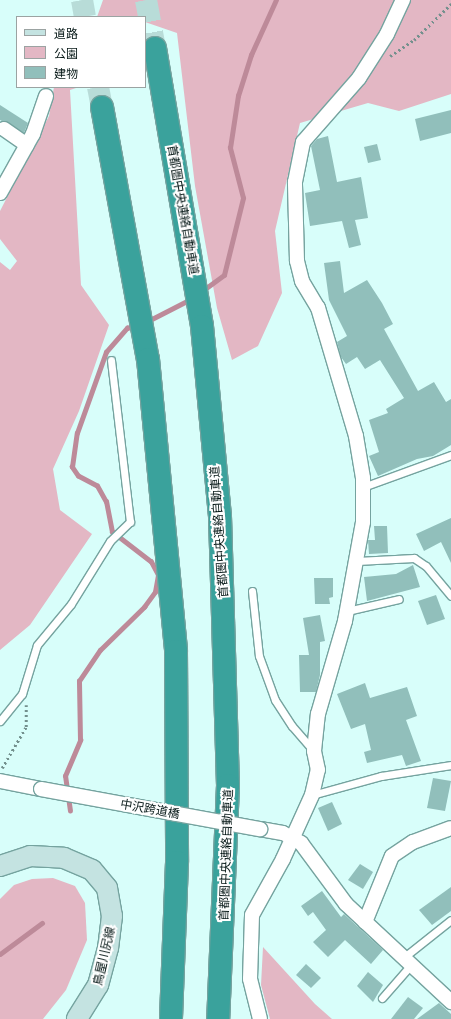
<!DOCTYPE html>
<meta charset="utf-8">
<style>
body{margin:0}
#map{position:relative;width:451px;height:1019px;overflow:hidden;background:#d8fefa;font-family:"Golos Text","Noto Sans JP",sans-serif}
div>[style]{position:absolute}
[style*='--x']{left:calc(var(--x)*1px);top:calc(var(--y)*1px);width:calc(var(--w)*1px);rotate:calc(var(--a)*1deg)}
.green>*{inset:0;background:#e3b7c4}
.stream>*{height:4.5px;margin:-2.25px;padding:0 2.25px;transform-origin:2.25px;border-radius:2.25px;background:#bd8a99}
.building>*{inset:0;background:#91bfbb}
.highway-tunnel>*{height:22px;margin-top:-11px;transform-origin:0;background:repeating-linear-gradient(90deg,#b8dcd8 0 22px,transparent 0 33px)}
.path>*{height:2.5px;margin-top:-1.25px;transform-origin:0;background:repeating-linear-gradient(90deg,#73908d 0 2px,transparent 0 5px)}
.roads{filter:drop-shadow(1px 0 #75a39f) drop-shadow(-1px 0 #75a39f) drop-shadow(0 1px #75a39f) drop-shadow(0 -1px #75a39f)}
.lane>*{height:7px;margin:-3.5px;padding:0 3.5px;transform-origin:3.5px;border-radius:3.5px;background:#fff}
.street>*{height:14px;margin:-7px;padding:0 7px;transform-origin:7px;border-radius:7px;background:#fff}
.secondary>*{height:20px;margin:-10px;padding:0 10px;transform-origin:10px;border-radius:10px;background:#c4e3e1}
.highway>*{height:22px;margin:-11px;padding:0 11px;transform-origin:11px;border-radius:11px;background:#3aa29c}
.bridges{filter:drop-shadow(1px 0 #75a39f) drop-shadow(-1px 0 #75a39f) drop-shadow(0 1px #75a39f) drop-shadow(0 -1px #75a39f)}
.street-bridge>*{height:14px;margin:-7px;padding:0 7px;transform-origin:7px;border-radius:7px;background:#fff}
span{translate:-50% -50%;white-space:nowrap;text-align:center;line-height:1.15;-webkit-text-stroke:4px #fff;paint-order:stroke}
.street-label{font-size:12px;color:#061817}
.legend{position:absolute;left:16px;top:16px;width:130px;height:72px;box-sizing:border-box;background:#fff;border:1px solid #9ba3a2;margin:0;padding:5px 7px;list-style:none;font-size:12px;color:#061817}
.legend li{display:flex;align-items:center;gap:8px;height:20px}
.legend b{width:20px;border:1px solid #9ba3a2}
</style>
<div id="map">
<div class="green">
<div style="clip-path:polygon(103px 0,451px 0,451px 94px,399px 111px,368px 103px,300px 123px,275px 231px,282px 293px,258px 346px,232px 360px,217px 308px,195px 186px,177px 33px,145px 22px,145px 17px,97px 17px)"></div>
<div style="clip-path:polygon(54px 87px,79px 87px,70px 90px,81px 285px,109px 325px,79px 411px,53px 469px,60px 510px,92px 534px,30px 625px,0 650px,0 262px,10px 270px,17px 261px,0 239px,0 211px,49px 116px)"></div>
<div style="clip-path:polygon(53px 878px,75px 886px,85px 903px,87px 940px,66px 990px,43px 1019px,0 1019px,0 899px,14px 885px,32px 879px)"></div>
<div style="clip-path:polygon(263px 947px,315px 1004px,332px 1019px,270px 1019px,261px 985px)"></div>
</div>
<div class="stream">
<div style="--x:202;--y:291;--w:27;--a:-36"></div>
<div style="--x:224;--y:275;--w:79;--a:-76.1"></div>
<div style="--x:243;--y:198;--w:52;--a:-104.6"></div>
<div style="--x:230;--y:148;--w:53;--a:-81.3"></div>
<div style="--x:238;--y:96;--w:43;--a:-72.4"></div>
<div style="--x:251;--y:55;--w:60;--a:-65.6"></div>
<div style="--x:146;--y:322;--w:51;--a:-27.1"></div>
<div style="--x:70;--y:811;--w:35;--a:-98"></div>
<div style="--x:65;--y:776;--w:39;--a:-67"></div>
<div style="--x:80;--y:740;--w:59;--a:-91"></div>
<div style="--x:79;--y:681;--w:37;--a:-56"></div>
<div style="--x:100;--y:650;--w:62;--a:-44.3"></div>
<div style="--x:144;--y:607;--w:19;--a:-54"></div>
<div style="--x:155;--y:592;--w:17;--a:-80"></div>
<div style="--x:158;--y:575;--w:15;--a:-118"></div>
<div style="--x:151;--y:562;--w:49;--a:-142.4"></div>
<div style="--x:112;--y:532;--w:31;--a:-101"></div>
<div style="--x:106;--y:502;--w:18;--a:-119"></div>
<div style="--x:97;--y:486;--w:21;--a:-152"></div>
<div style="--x:78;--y:476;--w:11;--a:-124"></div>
<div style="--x:72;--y:467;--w:34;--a:-82"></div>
<div style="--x:77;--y:433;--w:86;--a:-70.3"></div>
<div style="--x:106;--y:352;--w:32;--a:-49"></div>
<div style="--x:127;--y:328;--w:8;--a:-14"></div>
<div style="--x:0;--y:954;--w:52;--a:-36.4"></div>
</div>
<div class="building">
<div style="clip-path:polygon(0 105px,28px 123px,24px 133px,0 120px)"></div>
<div style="clip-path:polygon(451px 110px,451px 133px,420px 141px,415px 119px)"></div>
<div style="clip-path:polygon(328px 136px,337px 182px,361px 177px,368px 218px,355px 220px,361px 245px,349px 248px,342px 221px,310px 226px,305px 193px,320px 190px,311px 146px,317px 139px)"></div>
<div style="clip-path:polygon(377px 144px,381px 160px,368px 163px,364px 147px)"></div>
<div style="clip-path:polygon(340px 261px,344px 293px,367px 280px,382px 303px,393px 324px,384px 329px,418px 391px,434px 382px,446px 402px,451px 399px,451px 445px,433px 456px,417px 459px,378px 476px,369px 456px,379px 452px,369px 420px,388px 413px,386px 409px,404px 398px,380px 360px,365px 369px,357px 357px,346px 364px,341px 357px,337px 342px,347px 336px,329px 300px,324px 263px)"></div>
<div style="clip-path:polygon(451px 518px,451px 563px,441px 542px,424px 551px,416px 534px)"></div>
<div style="clip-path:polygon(374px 526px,387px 526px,388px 553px,369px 554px,368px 540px,375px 540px)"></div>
<div style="clip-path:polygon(413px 565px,420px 587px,367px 601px,364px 577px,396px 574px)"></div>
<div style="clip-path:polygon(314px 578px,333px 578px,333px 597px,329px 598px,330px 604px,315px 604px)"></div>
<div style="clip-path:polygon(436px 595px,445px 619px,427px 625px,418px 601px)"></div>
<div style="clip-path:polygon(320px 615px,325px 641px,320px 642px,320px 675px,316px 692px,300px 692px,299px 655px,309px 655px,303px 618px)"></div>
<div style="clip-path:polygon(365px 683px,370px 698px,407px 687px,417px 716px,406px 720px,421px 761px,406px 766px,402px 755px,367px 763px,364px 752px,371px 750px,365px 724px,351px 729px,337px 694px)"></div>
<div style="clip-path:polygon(433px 778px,451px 781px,445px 811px,427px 808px)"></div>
<div style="clip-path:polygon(332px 802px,342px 824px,328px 831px,318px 808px)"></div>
<div style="clip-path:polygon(360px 864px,373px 872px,363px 889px,348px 880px)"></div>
<div style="clip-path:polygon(451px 887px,451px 911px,432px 925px,419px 910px)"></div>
<div style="clip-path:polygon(322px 891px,341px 917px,344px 914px,383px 950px,371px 964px,345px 940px,328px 957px,313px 942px,326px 930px,313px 912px,308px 916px,301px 906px)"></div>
<div style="clip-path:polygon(306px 964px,321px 978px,311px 988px,296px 975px)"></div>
<div style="clip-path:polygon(368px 972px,383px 985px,373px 1002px,357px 986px)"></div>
<div style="clip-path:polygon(408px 997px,423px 1008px,414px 1019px,391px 1019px)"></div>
<div style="clip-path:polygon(439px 1003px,451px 1014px,451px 1019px,417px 1019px)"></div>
</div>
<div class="highway-tunnel">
<div style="--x:82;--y:0;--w:17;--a:80"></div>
<div style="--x:146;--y:0;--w:49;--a:79.4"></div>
<div style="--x:98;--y:87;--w:20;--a:79"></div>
</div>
<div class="path">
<div style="--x:390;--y:56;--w:29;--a:-34"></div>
<div style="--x:414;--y:40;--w:52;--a:-44.2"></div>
<div style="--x:2;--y:768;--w:48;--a:-59.7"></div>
<div style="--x:26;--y:727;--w:22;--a:-90"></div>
</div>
<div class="roads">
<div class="lane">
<div style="--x:363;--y:487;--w:94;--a:-20"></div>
<div style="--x:357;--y:561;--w:57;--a:-3"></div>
<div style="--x:414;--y:558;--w:14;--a:34"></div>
<div style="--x:426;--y:566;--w:39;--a:50"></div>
<div style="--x:252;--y:591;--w:65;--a:83.9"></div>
<div style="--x:259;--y:656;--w:47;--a:70"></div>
<div style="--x:275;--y:700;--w:31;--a:57"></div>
<div style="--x:292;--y:726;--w:33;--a:49"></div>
<div style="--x:347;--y:611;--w:53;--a:-13"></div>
<div style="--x:0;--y:721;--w:35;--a:-51"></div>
<div style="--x:22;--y:694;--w:51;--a:-73"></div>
<div style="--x:37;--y:645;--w:53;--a:-50.3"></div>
<div style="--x:71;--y:604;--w:74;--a:-58.2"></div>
<div style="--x:110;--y:541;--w:28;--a:-44"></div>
<div style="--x:130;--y:522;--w:163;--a:-96.7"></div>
<div style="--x:312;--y:795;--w:72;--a:-15.4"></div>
<div style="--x:381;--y:776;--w:71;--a:-8.9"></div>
<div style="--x:403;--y:958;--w:61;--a:-38.4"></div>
<div style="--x:382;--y:998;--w:43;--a:-48.8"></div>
</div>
<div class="street">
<div style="--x:4;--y:129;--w:28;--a:35"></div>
<div style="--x:0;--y:193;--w:68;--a:-60.8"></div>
<div style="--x:33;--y:134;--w:40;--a:-71.1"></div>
<div style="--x:0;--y:781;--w:42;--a:11"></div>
<div style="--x:260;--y:829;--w:23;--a:10"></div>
<div style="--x:283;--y:833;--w:21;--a:29"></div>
<div style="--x:301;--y:843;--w:76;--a:53.6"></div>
<div style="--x:346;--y:904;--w:144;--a:43"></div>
<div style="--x:365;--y:922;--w:71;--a:-67.8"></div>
<div style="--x:392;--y:856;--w:25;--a:-34"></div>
<div style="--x:413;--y:842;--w:40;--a:-20.2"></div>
<div style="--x:260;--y:1019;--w:41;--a:-104"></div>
<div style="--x:250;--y:979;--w:64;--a:-88.2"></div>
<div style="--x:252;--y:915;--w:64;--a:-61"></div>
<div style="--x:283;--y:859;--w:70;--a:-65.6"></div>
<div style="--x:312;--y:795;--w:26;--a:-77"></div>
<div style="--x:318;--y:770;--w:19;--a:-102"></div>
<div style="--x:314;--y:751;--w:37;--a:-84"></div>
<div style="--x:318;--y:714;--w:97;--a:-73.8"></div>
<div style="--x:345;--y:621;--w:101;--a:-79.7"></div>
<div style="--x:363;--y:522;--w:44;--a:-90"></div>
<div style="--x:363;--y:478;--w:43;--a:-99.5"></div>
<div style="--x:356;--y:436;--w:134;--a:-106.5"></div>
<div style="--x:318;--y:308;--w:31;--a:-121"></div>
<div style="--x:302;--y:281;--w:21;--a:-104"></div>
<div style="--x:297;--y:261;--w:79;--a:-91.5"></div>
<div style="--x:295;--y:182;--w:41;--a:-78.7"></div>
<div style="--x:303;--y:142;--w:85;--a:-48.8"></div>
<div style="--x:359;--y:78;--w:52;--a:-57.5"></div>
<div style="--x:387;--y:34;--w:38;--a:-65"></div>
</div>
<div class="secondary">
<div style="--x:0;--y:866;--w:32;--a:-18"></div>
<div style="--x:30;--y:856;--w:34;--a:3"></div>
<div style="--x:64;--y:858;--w:30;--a:23"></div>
<div style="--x:92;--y:870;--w:23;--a:50"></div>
<div style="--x:107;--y:888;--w:28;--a:80"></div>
<div style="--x:112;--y:916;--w:32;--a:97"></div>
<div style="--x:108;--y:948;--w:38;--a:105"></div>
<div style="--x:98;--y:985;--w:40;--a:122"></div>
</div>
<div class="highway">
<div style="--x:155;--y:48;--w:282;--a:80.4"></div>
<div style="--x:202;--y:326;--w:191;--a:84.6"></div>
<div style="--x:220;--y:516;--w:269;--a:88.3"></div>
<div style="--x:228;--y:785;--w:234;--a:92.4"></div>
<div style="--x:102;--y:107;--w:256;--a:79.7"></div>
<div style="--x:148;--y:359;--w:293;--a:84.5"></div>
<div style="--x:176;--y:651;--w:211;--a:89.7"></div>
<div style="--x:177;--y:862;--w:157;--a:92.2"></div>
</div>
</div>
<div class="bridges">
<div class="street-bridge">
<div style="--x:41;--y:789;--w:223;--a:10.4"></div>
</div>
</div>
<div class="street-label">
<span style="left:183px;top:210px;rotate:80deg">首都圏中央連絡自動車道</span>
<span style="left:219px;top:532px;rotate:-94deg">首都圏中央連絡自動車道</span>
<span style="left:150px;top:809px;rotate:10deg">中沢跨道橋</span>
<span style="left:226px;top:855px;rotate:-88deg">首都圏中央連絡自動車道</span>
<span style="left:104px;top:956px;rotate:-77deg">鳥屋川尻線</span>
</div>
<ul class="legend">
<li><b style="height:5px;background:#c4e3e1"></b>道路</li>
<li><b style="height:11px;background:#e3b7c4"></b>公園</li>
<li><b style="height:11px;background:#91bfbb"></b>建物</li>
</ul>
</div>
